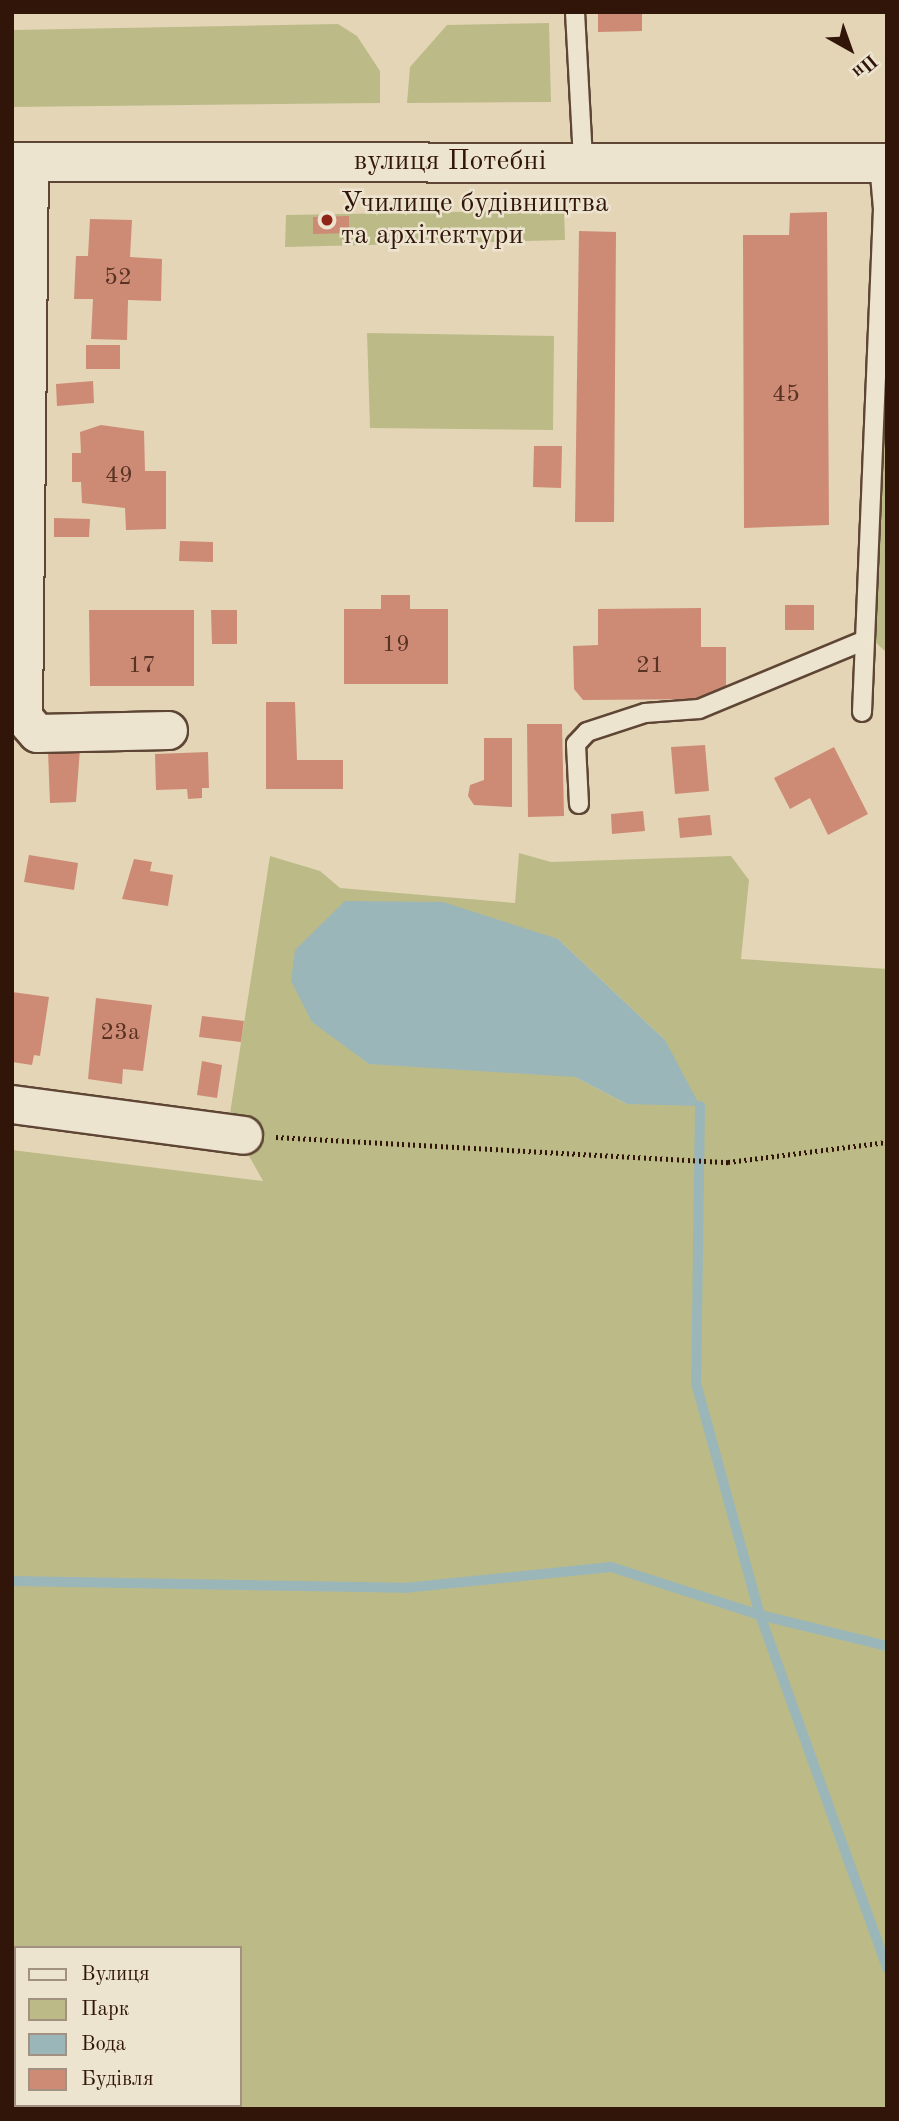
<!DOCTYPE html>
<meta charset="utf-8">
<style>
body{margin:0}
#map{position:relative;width:899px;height:2121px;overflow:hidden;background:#e4d5b6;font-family:"Old Standard TT",serif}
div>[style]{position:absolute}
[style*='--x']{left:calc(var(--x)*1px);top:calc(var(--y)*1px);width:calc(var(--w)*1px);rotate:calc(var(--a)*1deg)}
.green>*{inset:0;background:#bcbb88}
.water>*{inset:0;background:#9ab6b9}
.stream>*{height:10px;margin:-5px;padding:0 5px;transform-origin:5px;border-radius:5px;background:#9ab6b9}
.building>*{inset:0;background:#cd8b75}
.path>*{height:4.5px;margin-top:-2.25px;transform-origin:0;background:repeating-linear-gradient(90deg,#311508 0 2px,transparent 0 5.5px)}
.roads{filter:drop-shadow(2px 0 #5e4534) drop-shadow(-2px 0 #5e4534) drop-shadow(0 2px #5e4534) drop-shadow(0 -2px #5e4534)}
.lane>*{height:18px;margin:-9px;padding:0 9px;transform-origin:9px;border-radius:9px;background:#ede4d0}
.street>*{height:37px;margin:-18.5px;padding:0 18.5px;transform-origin:18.5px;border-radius:18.5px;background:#ede4d0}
.secondary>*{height:38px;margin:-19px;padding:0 19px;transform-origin:19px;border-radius:19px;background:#ede4d0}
.dots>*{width:19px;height:19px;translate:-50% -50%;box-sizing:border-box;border:4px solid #ede4d0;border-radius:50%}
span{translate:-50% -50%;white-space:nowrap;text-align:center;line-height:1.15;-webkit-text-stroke:5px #ede4d0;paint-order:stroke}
.number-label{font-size:24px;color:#583223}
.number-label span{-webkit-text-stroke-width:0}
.street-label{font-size:28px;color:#311508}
.poi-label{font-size:28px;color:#311508}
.left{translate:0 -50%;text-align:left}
.frame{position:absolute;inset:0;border:14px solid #311508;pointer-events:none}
.legend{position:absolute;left:14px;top:1946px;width:228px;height:161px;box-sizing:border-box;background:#ede4d0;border:2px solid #a29180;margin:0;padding:9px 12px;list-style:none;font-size:21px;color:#311508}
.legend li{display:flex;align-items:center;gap:14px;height:35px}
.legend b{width:35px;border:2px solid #a29180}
.north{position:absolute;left:815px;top:14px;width:70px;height:70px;-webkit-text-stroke:5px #ede4d0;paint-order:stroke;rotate:140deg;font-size:19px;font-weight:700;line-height:28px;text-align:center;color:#311508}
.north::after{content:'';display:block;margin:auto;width:24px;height:32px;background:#311508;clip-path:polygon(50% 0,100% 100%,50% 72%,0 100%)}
</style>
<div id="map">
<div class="green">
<div style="clip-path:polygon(549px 23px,551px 102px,407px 103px,410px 67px,447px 25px)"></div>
<div style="clip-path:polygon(338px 24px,357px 36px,380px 71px,380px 103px,12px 107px,12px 30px)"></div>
<div style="clip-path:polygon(564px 210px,565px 240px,285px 247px,286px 215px)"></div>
<div style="clip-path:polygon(887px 309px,887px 653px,873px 640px)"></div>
<div style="clip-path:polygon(367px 333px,554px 336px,553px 430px,370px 428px)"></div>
<div style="clip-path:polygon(evenodd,519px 853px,551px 862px,731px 856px,749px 880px,741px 959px,887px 969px,887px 2109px,12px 2109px,12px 1150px,263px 1181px,229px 1120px,270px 856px,320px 871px,340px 888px,515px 903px,519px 853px,558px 939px,665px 1040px,627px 1104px,575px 1077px,558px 939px,519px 853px,16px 1948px,240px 1948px,240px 2105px,16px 2105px,16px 1948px)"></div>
</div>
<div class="water">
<div style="clip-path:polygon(345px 901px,443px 902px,558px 939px,665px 1040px,700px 1106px,627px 1104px,575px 1077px,369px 1064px,312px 1022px,291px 981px,295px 950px)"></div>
</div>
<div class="stream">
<div style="--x:700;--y:1106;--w:277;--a:90.8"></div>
<div style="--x:696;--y:1383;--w:241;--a:74.6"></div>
<div style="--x:760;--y:1615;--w:375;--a:70.2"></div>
<div style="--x:12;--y:1581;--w:392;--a:1"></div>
<div style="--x:404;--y:1588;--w:208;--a:-5.8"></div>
<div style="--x:611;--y:1567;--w:157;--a:17.9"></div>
<div style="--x:760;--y:1615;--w:131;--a:13.7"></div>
</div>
<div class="building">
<div style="clip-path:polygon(598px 12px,642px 12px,642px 31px,598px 32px)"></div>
<div style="clip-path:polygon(827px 212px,829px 525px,744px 528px,743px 235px,789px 235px,790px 213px)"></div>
<div style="clip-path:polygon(349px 216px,349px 233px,313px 234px,313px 217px)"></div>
<div style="clip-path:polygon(90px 219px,132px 220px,130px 257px,162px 259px,161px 301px,128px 300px,127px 340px,91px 339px,93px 299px,74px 299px,76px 256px,88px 256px)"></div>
<div style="clip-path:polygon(579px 231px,616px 232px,614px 522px,575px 522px)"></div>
<div style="clip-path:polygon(86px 345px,120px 345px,120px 369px,86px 369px)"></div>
<div style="clip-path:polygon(93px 381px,94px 403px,57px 406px,56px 384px)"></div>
<div style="clip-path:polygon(101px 425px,144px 431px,145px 471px,166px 471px,166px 529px,126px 530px,125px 508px,82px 503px,81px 482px,72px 482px,72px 453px,81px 453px,80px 432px)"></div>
<div style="clip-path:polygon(534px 446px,562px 446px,561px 488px,533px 487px)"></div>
<div style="clip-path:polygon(54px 518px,90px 519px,89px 537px,54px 537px)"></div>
<div style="clip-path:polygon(180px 541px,213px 542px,213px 562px,179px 561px)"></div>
<div style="clip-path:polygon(381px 595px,410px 595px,410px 609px,448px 609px,448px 684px,344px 684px,344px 609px,381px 609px)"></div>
<div style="clip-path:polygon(785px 605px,814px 605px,814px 630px,785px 630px)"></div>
<div style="clip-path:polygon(701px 608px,701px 647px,726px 647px,726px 687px,715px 699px,583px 700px,574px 689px,573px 646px,598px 645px,598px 609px)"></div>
<div style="clip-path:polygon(89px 610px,194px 610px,194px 686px,90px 686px)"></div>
<div style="clip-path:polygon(211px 610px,237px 610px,237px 644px,212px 644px)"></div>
<div style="clip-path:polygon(266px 702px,295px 702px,297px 760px,343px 760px,343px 789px,266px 789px)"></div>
<div style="clip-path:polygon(527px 724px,562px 724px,564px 816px,528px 817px)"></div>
<div style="clip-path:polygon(484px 738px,512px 738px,512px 807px,474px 805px,468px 796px,470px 785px,484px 780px)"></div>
<div style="clip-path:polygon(705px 745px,709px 791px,675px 794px,671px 747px)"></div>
<div style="clip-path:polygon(834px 747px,868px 814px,828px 835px,810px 798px,790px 809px,774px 778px)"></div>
<div style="clip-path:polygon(80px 749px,76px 802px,50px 803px,48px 750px)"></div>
<div style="clip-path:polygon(208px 752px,209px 788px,202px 788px,202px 798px,188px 799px,187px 789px,156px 790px,155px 754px)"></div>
<div style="clip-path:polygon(643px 811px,645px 831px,612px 834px,611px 814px)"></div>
<div style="clip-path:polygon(710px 815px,712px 835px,680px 838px,678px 818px)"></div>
<div style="clip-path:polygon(29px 855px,78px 863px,74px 890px,24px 882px)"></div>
<div style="clip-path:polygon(134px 859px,152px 862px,150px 871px,173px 875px,168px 906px,122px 899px)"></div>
<div style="clip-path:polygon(12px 992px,49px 997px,40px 1056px,34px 1055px,32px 1065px,12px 1062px)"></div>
<div style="clip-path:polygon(96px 998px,152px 1005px,143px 1071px,123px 1069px,122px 1084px,88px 1079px)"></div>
<div style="clip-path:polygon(202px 1016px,244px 1021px,241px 1042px,199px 1037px)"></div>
<div style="clip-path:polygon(202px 1061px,222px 1065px,217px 1098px,197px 1095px)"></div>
</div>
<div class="path">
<div style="--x:276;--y:1137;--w:453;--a:3.2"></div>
<div style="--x:728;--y:1162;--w:160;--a:-7.2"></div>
</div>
<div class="roads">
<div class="lane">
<div style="--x:575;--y:12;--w:149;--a:86.9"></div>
<div style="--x:862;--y:712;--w:503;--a:-87.61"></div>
<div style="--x:883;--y:209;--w:46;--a:-95"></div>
<div style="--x:579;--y:804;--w:60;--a:-92.9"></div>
<div style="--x:576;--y:744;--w:16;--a:-47"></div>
<div style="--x:587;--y:732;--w:61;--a:-18.1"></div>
<div style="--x:645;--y:713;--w:54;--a:-4.2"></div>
<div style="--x:699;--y:709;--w:178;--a:-22.5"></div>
</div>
<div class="street">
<div style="--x:29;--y:162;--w:555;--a:90.62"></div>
<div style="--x:23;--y:717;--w:21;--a:49"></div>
<div style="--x:37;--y:733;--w:131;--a:-1.3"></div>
<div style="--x:12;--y:1104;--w:233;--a:7.6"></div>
</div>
<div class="secondary">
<div style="--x:12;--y:162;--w:875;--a:0.07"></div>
</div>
</div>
<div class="dots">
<div style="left:327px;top:220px;background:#8f2418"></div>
</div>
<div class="number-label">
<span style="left:118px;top:279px">52</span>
<span style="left:786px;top:396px">45</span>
<span style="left:119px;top:477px">49</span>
<span style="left:396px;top:646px">19</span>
<span style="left:142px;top:667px">17</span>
<span style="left:650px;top:667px">21</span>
<span style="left:120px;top:1034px">23а</span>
</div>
<div class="street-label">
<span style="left:450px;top:162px">вулиця Потебні</span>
</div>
<div class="poi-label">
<span class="left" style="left:341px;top:220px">Училище будівництва<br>та архітектури</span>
</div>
<div class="frame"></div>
<ul class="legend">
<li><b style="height:9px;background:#ede4d0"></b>Вулиця</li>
<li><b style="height:19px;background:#bcbb88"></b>Парк</li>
<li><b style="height:19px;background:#9ab6b9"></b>Вода</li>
<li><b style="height:19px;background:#cd8b75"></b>Будівля</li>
</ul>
<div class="north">Пн</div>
</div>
